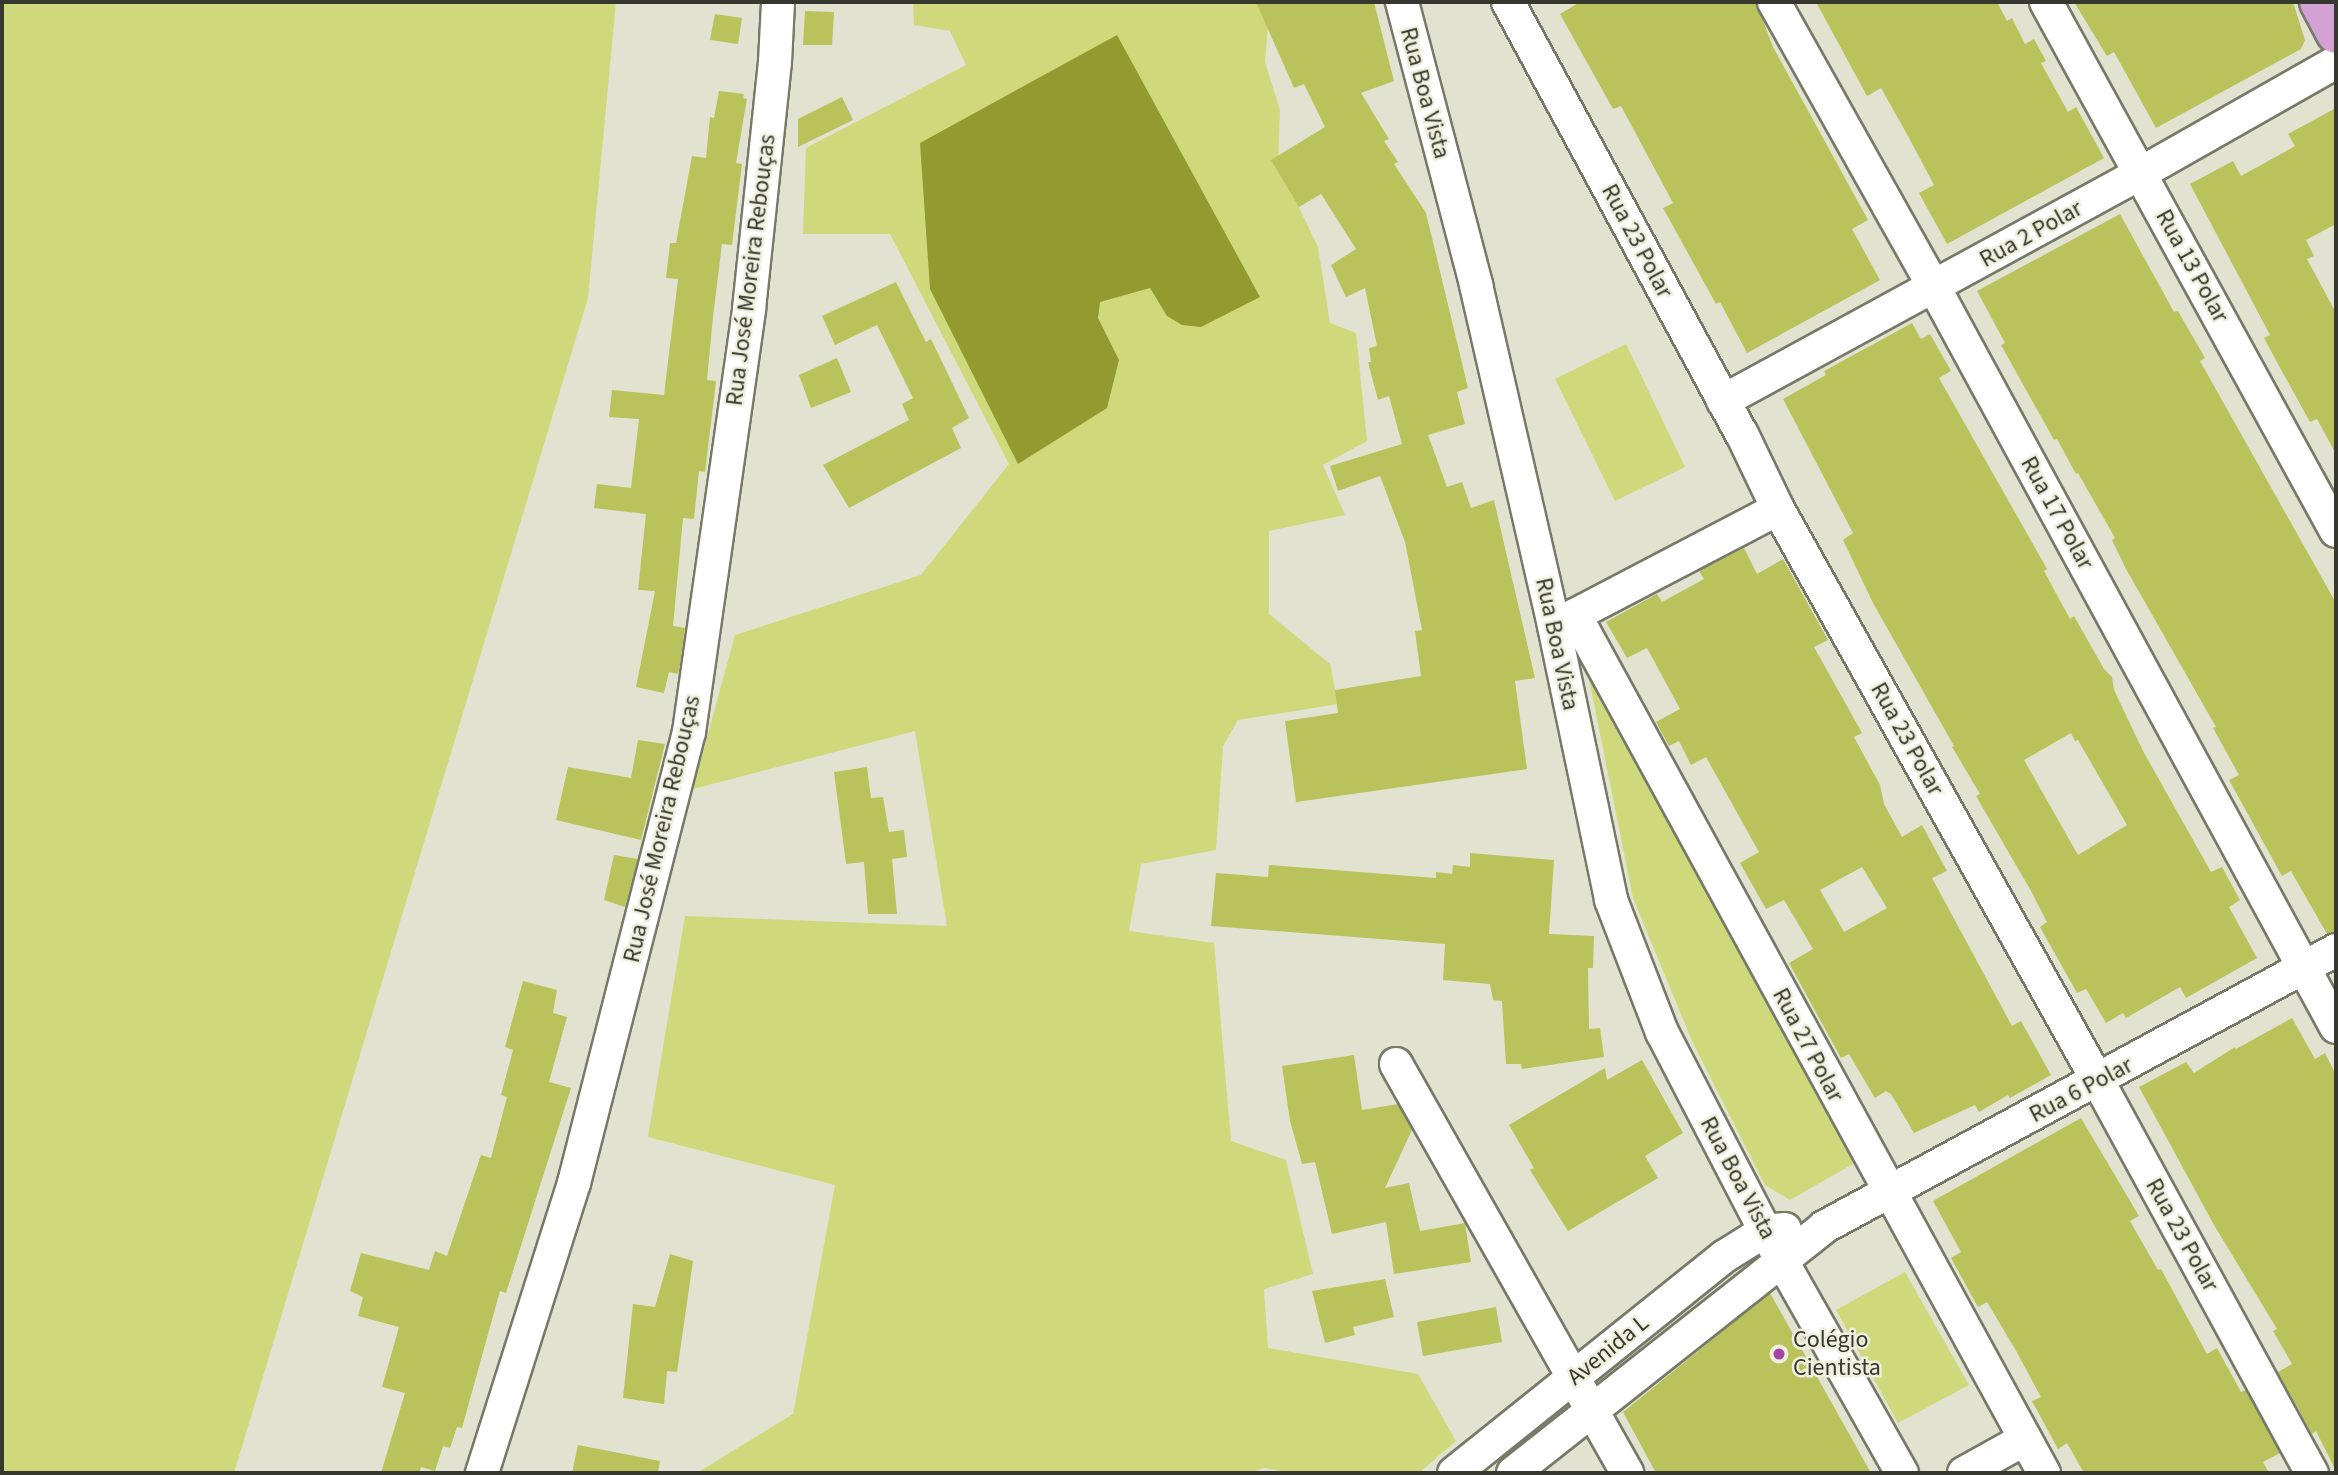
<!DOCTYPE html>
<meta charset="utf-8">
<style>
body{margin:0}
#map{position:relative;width:2338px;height:1475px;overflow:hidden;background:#e1e3d0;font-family:"Source Sans 3",sans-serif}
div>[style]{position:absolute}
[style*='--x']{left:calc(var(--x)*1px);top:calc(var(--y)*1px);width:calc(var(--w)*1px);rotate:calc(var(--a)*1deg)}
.green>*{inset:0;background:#cfd87a}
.water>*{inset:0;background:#939a30}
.building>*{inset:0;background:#b9c25b}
.roads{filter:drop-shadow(2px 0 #777968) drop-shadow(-2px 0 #777968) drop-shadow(0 2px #777968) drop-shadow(0 -2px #777968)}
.minor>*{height:32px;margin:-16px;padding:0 16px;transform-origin:16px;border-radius:16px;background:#fff}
.major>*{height:38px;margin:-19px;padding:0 19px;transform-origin:19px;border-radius:19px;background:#d4a1d5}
.dots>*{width:19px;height:19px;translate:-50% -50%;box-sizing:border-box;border:4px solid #eef0dd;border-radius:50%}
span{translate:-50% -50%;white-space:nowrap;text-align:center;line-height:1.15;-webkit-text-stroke:5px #eef0dd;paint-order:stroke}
.street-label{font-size:24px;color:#36372f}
.poi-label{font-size:24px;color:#36372f}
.left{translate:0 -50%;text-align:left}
.frame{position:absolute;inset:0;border:4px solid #36372f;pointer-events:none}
</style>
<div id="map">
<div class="green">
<div style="clip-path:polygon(2px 2px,616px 2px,588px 298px,234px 1473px,2px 1473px)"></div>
<div style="clip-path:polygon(913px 2px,1270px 2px,1265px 62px,1280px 110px,1278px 164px,1318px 247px,1330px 323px,1356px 333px,1367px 441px,1323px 465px,1345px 515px,1269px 531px,1269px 614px,1330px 664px,1338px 704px,1238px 720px,1223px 746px,1216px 850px,1141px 864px,1129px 931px,1214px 943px,1231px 1141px,1286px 1160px,1313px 1274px,1264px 1289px,1268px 1348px,1418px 1374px,1456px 1441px,1419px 1473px,1292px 1473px,1264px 1468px,1248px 1473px,697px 1473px,793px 1414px,835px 1185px,648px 1137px,685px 916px,947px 926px,915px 731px,693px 789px,735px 635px,921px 575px,1009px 464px,890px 234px,803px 234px,806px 148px,966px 65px,950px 31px,914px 25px)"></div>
<div style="clip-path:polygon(1626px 344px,1685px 467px,1615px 501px,1555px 379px)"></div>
<div style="clip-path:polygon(1586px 664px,1858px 1161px,1790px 1200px,1765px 1185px,1692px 1041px,1633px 898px)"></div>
<div style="clip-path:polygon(1905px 1272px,1969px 1385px,1898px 1423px,1836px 1310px)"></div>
</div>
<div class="water">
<div style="clip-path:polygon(1117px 35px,1260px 297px,1201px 327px,1182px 325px,1167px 316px,1150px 288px,1100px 302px,1098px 318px,1119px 360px,1107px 408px,1018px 464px,930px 289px,920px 143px)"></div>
</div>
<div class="building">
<div style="clip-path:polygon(1256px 2px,1374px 2px,1394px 81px,1361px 93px,1389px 139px,1384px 141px,1398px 162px,1394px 164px,1426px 213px,1468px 388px,1457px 392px,1465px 424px,1428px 435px,1447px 487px,1462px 482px,1471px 508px,1494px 500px,1535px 678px,1515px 681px,1527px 769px,1296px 802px,1285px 721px,1338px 713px,1335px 690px,1421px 676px,1415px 631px,1422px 630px,1405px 542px,1380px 476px,1338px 491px,1330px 466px,1402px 444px,1389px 396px,1378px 400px,1368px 362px,1371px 362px,1369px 348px,1377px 346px,1365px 288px,1346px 297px,1331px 265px,1356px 249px,1321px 194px,1299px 207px,1271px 160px,1325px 127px,1304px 84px,1294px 88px)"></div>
<div style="clip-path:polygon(1580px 2px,1756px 2px,1773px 47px,1868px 220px,1852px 229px,1880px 280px,1747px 353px,1720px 302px,1716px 304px,1663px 208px,1673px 203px,1621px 106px,1613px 109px,1560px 14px)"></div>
<div style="clip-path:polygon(1816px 2px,1997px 2px,2007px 21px,2012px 18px,2025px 44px,2034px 39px,2046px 61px,2041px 63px,2068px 112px,2076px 107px,2104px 158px,1947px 244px,1919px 193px,1934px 185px,1908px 136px,1881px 88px,1867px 96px)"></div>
<div style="clip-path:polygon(2074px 2px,2293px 2px,2305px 40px,2301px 49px,2156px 128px,2114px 52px,2107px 56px)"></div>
<div style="clip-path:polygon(805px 11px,834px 12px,832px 45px,803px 45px)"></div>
<div style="clip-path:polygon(715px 14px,742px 18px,738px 44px,710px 40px)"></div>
<div style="clip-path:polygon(719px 91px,744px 94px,743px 98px,747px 99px,736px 163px,742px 164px,732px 245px,722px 244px,713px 317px,707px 380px,716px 381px,705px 472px,699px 471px,694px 519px,683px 518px,673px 626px,685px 628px,680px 665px,678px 674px,669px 672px,664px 693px,636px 687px,655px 591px,638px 590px,646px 514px,594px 508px,597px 484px,631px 488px,639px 419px,609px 417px,612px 390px,664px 395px,678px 279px,666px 278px,670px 243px,676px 243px,692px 156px,706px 158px,710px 117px,714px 118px)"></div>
<div style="clip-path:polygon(842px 97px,853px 120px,798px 147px,798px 119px)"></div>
<div style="clip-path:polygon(2336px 108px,2336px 224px,2306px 240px,2314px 256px,2307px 259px,2336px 313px,2336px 454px,2317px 419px,2310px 422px,2284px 375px,2264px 338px,2270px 335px,2190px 184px,2233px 161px,2241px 176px,2295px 146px,2288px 134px)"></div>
<div style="clip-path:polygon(2120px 214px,2174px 312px,2178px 311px,2205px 358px,2200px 361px,2336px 603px,2336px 932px,2327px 934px,2291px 871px,2282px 876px,2229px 780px,2239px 775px,2213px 728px,2216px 727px,2126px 569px,2112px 540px,2115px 538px,2078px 473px,2076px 474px,2057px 439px,2054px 440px,2001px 345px,2005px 343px,1977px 291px)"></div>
<div style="clip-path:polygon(896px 282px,926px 342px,931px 339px,969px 418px,952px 428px,961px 448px,849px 508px,823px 465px,909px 420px,902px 404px,913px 398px,877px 325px,835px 345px,822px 316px)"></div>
<div style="clip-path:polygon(evenodd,1912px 323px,1921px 339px,1930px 334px,1951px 371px,1939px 378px,2047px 569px,2044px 571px,2070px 619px,2074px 616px,2104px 669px,2112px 677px,2114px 690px,2143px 751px,2211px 872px,2222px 867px,2240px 900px,2229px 907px,2257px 958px,2186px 998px,2180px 987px,2126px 1018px,2123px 1013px,2106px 1023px,2086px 989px,2077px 993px,2040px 927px,2047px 922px,2031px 891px,1976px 796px,1980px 794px,1952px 747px,1954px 746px,1873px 603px,1843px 540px,1853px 533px,1783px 399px,1826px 375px,1824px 371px,1912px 323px,2071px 733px,2075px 741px,2078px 740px,2127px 825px,2078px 855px,2024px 760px,2071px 733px)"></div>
<div style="clip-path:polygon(837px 358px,851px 392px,811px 408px,799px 375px)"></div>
<div style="clip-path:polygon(evenodd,1744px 548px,1757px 574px,1783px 559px,1828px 640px,1814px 647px,1862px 733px,1854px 737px,1880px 785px,1884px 804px,1902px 837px,1922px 825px,1947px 871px,1932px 878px,2012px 1026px,2021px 1021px,2051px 1075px,2010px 1098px,2008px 1095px,1979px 1112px,1975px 1105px,1914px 1133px,1891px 1094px,1886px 1091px,1875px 1098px,1849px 1054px,1841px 1058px,1789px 963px,1813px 949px,1784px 900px,1766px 909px,1740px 863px,1759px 852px,1706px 757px,1691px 765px,1679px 741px,1669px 746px,1656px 722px,1680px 709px,1647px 648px,1627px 658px,1606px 622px,1657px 594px,1662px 602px,1704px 579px,1699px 571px,1744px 548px,1862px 867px,1887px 908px,1844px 932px,1820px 890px,1862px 867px)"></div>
<div style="clip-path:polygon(638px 740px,665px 744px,641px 840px,556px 820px,568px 767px,631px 778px)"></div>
<div style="clip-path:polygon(867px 767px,871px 798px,883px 797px,889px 832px,904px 830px,907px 857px,892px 859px,897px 914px,868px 914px,864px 862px,846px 864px,834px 772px)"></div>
<div style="clip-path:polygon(1470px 853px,1554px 860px,1549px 934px,1594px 936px,1593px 968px,1588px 968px,1589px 1029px,1600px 1028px,1604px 1057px,1522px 1069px,1521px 1064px,1506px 1064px,1502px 1001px,1493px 1000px,1490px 984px,1443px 980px,1445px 944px,1211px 926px,1216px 873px,1268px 877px,1269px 865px,1436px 878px,1436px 872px,1452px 874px,1453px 865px,1470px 867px)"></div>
<div style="clip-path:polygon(614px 855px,638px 859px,625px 907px,604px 900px)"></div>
<div style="clip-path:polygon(523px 981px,557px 990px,553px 1013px,567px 1017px,549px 1082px,571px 1088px,506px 1293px,500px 1291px,462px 1428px,457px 1427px,450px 1448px,443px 1446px,435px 1471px,421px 1467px,419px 1473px,381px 1473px,405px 1393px,382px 1387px,399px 1327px,358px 1316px,363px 1297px,350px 1291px,361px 1253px,429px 1270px,435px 1251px,447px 1256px,481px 1155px,491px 1158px,507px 1097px,501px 1095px,513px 1050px,505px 1047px)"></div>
<div style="clip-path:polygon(2292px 1018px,2315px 1059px,2325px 1053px,2336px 1075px,2336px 1471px,2316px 1431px,2312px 1434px,2278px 1372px,2292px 1364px,2273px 1331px,2277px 1329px,2214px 1225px,2139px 1087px,2186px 1062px,2194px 1073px,2235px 1047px,2236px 1049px)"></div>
<div style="clip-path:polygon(1354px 1055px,1362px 1110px,1398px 1104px,1412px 1130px,1385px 1188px,1409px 1183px,1420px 1231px,1465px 1223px,1471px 1262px,1394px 1274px,1386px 1222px,1332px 1234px,1315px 1162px,1302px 1164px,1290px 1121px,1282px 1066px)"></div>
<div style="clip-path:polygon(1642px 1060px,1683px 1133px,1645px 1156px,1658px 1178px,1568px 1231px,1530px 1170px,1534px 1168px,1509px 1125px,1605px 1068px,1607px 1080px)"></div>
<div style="clip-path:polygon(2081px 1118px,2139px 1216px,2130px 1221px,2158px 1270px,2161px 1269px,2207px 1354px,2217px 1348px,2241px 1392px,2246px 1390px,2280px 1453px,2263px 1462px,2269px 1473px,2084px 1473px,2067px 1443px,2058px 1449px,2032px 1401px,2041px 1397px,2015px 1349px,1987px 1302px,1978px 1307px,1951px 1258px,1961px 1252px,1933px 1201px)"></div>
<div style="clip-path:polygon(670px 1254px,693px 1261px,677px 1372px,667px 1371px,664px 1404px,623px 1398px,633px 1304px,655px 1307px)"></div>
<div style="clip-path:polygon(1385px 1279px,1394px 1317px,1353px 1327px,1355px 1335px,1325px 1343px,1312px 1291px)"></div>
<div style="clip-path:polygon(1770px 1293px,1871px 1473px,1656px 1473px,1623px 1412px)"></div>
<div style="clip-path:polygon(1496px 1307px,1502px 1342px,1423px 1356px,1417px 1322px)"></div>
<div style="clip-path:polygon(578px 1445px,660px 1461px,658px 1473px,572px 1473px)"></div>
</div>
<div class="roads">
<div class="minor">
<div style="--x:1402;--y:2;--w:293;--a:75.3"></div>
<div style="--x:1476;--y:285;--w:350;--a:77.1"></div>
<div style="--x:1554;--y:626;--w:280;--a:78.2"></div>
<div style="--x:1611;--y:900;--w:142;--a:68.9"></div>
<div style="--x:1662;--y:1032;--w:224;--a:62.6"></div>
<div style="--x:1765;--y:1231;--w:278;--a:60.5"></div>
<div style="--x:1508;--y:2;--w:491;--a:61.6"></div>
<div style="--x:1742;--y:434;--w:83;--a:64.4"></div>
<div style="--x:1778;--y:509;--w:655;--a:60.78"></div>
<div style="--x:2098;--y:1081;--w:447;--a:61.4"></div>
<div style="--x:1774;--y:2;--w:327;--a:60.7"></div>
<div style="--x:1934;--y:287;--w:842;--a:61.49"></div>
<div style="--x:2046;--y:2;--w:603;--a:61.27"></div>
<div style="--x:1723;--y:401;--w:476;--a:-28.6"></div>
<div style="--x:2141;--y:173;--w:224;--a:-29.6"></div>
<div style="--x:1575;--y:615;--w:978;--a:61.34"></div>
<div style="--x:1556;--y:625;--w:250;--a:-27.6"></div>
<div style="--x:1396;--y:1064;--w:470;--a:60.5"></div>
<div style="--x:482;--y:1473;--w:304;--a:-72.4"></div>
<div style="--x:574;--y:1183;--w:465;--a:-75.7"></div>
<div style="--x:689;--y:732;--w:427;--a:-81.9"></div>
<div style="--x:749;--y:309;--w:248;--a:-84"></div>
<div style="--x:775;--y:62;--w:60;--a:-87.1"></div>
<div style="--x:1454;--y:1473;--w:347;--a:-38.7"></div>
<div style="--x:1725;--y:1256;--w:47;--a:-32"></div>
<div style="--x:1765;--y:1231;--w:20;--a:-6"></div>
<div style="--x:1513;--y:1473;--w:397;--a:-38.3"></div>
<div style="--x:1824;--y:1227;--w:582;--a:-28.41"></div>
<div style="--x:1964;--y:1473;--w:70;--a:-29.1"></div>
</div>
<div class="major">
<div style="--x:2319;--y:2;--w:36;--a:62"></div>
</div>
</div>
<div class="dots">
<div style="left:1779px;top:1354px;background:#a642a7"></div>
</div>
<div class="street-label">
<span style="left:1425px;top:93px;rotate:75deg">Rua Boa Vista</span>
<span style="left:2031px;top:234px;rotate:-29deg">Rua 2 Polar</span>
<span style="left:1637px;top:241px;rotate:62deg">Rua 23 Polar</span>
<span style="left:2192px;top:266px;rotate:61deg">Rua 13 Polar</span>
<span style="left:751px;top:270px;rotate:-83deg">Rua José Moreira Rebouças</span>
<span style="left:2057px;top:513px;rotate:61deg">Rua 17 Polar</span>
<span style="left:1557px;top:644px;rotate:78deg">Rua Boa Vista</span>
<span style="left:1907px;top:739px;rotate:61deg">Rua 23 Polar</span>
<span style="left:662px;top:829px;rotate:-77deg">Rua José Moreira Rebouças</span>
<span style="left:1808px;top:1045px;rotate:62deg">Rua 27 Polar</span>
<span style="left:2081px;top:1090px;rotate:-28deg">Rua 6 Polar</span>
<span style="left:1738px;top:1178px;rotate:62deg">Rua Boa Vista</span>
<span style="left:2182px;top:1235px;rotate:61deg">Rua 23 Polar</span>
<span style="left:1608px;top:1350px;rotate:-39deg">Avenida L</span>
</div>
<div class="poi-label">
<span class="left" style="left:1793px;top:1354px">Colégio<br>Cientista</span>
</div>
<div class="frame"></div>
</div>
